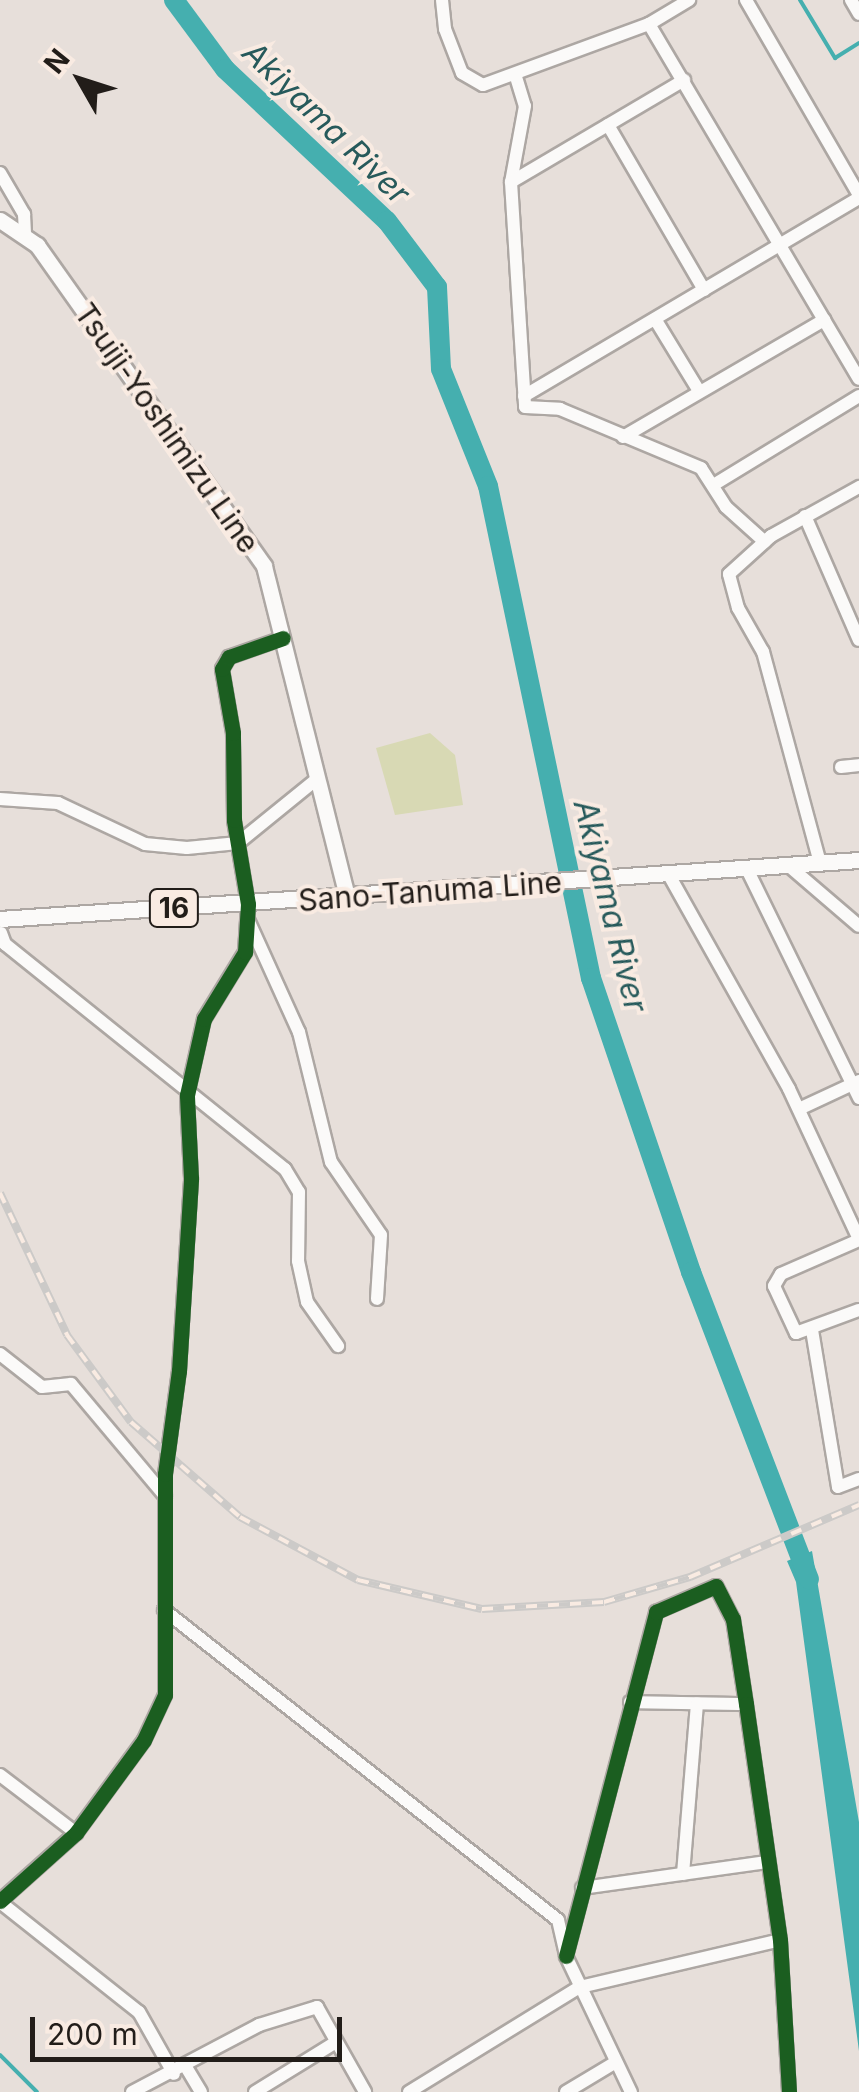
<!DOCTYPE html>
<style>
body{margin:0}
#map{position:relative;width:859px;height:2092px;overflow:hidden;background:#e7dfda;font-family:Inter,sans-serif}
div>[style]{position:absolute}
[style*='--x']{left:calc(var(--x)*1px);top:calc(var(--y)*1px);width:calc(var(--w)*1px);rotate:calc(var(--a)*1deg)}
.green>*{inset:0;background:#d8d9b4}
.water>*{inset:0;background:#45afaf}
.stream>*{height:4px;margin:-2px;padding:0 2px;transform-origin:2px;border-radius:2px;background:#45afaf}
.river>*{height:20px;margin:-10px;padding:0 10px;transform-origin:10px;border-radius:10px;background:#45afaf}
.roads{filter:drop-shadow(2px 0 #ada7a3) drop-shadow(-2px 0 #ada7a3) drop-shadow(0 2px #ada7a3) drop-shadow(0 -2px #ada7a3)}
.minor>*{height:12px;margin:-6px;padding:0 6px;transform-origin:6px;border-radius:6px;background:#fbfaf9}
.major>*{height:15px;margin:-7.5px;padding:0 7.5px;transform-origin:7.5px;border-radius:7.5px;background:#fbfaf9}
.rail>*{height:8px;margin-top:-4px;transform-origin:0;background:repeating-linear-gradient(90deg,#f9ebe2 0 11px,#cccac8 0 22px);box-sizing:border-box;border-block:2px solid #cccac8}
.cycleway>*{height:15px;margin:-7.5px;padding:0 7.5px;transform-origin:7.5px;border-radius:7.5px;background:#1b5e20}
span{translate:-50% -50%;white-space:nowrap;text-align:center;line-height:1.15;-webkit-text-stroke:8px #f9ebe2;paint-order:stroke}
.shield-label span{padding:2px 8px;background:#f9ebe2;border:2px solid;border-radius:8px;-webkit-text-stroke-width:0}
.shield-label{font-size:28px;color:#221d19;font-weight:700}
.street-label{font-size:30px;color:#221d19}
.water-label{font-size:32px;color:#275a5b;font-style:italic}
.north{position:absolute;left:30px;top:30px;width:100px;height:100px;-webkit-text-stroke:8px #f9ebe2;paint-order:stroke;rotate:309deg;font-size:28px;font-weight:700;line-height:40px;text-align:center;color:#221d19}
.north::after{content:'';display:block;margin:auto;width:35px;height:45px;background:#221d19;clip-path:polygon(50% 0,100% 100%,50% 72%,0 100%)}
.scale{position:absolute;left:30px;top:2017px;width:312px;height:45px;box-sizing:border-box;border:5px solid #221d19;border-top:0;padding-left:12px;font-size:30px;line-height:35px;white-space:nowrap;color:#221d19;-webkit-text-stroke:8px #f9ebe2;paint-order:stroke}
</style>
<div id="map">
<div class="green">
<div style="clip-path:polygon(430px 733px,455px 755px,463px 805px,395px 815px,376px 748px)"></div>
</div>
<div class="water">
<div style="clip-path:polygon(812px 1551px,859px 1822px,859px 2051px,796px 1582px,787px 1561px)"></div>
</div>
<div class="stream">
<div style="--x:800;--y:0;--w:68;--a:58.9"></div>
<div style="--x:835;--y:58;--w:28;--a:-32"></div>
<div style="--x:0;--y:2055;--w:52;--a:45"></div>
</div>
<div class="river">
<div style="--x:174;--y:0;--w:86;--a:53.5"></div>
<div style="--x:225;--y:69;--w:222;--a:43.2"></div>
<div style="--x:387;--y:221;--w:83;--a:52.9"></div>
<div style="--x:437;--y:287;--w:82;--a:87.2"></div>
<div style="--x:441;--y:369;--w:126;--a:68.1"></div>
<div style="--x:488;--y:486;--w:503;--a:78.18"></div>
<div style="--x:591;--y:978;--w:311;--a:71.2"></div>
<div style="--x:691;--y:1272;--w:329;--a:69"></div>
</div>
<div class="roads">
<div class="minor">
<div style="--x:442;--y:0;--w:29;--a:84"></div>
<div style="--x:445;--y:29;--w:47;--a:68.9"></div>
<div style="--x:462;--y:73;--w:24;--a:30"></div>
<div style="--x:483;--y:85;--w:177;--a:-20.2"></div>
<div style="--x:649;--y:24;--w:47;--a:-31"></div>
<div style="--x:746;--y:0;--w:225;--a:59.9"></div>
<div style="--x:851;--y:0;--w:16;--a:60"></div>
<div style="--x:649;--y:24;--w:412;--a:59.4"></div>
<div style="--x:516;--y:77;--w:30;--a:73"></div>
<div style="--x:525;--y:106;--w:77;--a:100.4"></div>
<div style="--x:511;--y:182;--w:225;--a:86.4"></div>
<div style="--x:525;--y:407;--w:35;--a:3"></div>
<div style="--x:560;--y:409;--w:153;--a:22.7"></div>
<div style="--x:701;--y:468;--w:46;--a:57.3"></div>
<div style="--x:726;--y:507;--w:52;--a:41.9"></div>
<div style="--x:608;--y:125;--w:191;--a:59.8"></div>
<div style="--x:0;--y:173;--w:48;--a:59.7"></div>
<div style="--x:24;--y:214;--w:19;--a:87"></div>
<div style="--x:511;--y:182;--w:201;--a:-30.5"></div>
<div style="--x:655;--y:319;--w:84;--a:58.6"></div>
<div style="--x:524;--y:396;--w:389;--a:-30.6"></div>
<div style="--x:623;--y:437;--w:233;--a:-30.2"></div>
<div style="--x:715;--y:484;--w:169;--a:-31.4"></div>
<div style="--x:805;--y:516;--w:135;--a:66.5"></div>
<div style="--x:841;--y:767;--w:18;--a:-6"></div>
<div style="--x:0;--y:799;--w:58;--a:3.9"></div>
<div style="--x:58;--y:803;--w:96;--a:25.2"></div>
<div style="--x:145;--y:844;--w:42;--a:5.4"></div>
<div style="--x:187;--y:848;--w:51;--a:-5.6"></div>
<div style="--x:238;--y:843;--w:103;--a:-39.1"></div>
<div style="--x:820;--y:863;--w:219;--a:-105.1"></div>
<div style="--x:763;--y:652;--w:51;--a:-119.6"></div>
<div style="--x:738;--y:608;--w:35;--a:-105"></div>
<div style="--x:729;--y:574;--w:57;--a:-42.1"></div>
<div style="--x:771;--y:536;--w:101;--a:-29.1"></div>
<div style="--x:789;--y:866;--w:92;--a:40.6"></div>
<div style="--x:747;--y:869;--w:255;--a:63.9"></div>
<div style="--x:669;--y:875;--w:245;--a:60.7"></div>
<div style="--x:789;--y:1089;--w:166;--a:65"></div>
<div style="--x:249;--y:922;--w:121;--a:65.6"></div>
<div style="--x:299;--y:1032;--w:134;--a:76.2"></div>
<div style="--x:331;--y:1162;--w:88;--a:55.6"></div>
<div style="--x:381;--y:1235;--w:64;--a:93.6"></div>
<div style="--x:1;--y:933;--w:12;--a:70"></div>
<div style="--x:5;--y:944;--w:359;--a:38.8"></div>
<div style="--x:285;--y:1169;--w:27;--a:59"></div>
<div style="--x:299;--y:1192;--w:69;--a:90.8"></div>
<div style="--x:298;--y:1261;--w:42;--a:77.6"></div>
<div style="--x:307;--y:1302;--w:54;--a:54.8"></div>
<div style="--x:799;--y:1109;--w:66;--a:-25"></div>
<div style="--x:859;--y:1240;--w:85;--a:156.4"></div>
<div style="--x:781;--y:1274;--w:14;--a:120"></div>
<div style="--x:774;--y:1286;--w:52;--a:64.9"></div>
<div style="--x:796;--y:1333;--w:67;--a:-20.1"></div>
<div style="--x:812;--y:1330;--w:159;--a:80.6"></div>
<div style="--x:838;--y:1487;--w:22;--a:-21"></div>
<div style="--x:0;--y:1354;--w:53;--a:38.2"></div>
<div style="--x:42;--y:1387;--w:29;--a:-6"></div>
<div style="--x:71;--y:1384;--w:146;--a:50"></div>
<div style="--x:164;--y:1610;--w:501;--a:38.2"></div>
<div style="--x:558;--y:1920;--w:37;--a:77"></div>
<div style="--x:566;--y:1956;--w:151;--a:64.5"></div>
<div style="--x:630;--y:1702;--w:116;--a:1"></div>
<div style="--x:0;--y:1775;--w:96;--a:37.3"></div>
<div style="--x:683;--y:1874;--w:171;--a:-85.3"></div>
<div style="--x:582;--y:1888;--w:186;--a:-8"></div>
<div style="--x:0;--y:1901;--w:102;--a:-41.8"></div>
<div style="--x:76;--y:1833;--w:115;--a:-53.8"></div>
<div style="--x:144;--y:1740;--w:50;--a:-65"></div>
<div style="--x:165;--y:1695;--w:221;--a:-90"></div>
<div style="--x:165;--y:1474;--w:104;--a:-82.3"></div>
<div style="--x:179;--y:1371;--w:193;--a:-86.4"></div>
<div style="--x:191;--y:1178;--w:83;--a:-92.8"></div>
<div style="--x:187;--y:1095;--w:78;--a:-77.4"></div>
<div style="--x:204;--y:1019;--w:79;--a:-58.5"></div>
<div style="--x:245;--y:952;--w:48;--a:-86.4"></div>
<div style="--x:248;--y:904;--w:85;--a:-99.5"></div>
<div style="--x:234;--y:820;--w:87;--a:-90.7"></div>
<div style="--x:233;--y:733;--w:65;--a:-99.8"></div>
<div style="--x:222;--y:669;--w:14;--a:-60"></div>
<div style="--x:229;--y:657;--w:57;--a:-19.4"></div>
<div style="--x:0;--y:1902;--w:177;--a:38.4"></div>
<div style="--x:139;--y:2012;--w:71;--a:60.6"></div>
<div style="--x:566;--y:1956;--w:356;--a:-75.3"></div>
<div style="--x:656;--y:1612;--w:65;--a:-23.4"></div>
<div style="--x:716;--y:1586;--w:37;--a:63"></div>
<div style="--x:733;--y:1619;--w:86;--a:81.3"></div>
<div style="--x:746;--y:1704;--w:238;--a:81.8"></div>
<div style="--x:780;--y:1940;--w:152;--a:86.6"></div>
<div style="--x:186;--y:2067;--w:29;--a:59"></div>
<div style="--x:132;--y:2092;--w:144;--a:-27.8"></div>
<div style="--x:259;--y:2025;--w:61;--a:-17.2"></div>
<div style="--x:317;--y:2007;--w:98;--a:60.5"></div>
<div style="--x:255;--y:2092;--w:95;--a:-31.7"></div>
<div style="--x:409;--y:2092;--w:201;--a:-31.6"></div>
<div style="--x:580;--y:1987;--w:205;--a:-13.2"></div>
<div style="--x:566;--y:2092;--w:58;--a:-31"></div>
</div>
<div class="major">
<div style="--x:0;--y:220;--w:45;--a:34"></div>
<div style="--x:37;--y:245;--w:393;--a:54.7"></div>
<div style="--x:264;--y:566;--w:340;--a:75.9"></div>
<div style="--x:0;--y:919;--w:861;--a:-3.93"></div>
</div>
</div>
<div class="rail">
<div style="--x:0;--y:1193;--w:157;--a:64.7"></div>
<div style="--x:67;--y:1335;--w:108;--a:53.7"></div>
<div style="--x:131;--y:1422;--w:145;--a:41.1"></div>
<div style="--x:240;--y:1517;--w:134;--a:28.1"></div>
<div style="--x:358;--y:1580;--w:127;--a:13.2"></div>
<div style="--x:482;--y:1609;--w:122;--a:-3.3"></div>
<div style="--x:604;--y:1602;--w:90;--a:-16.2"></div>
<div style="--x:690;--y:1577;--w:184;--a:-23.1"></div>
</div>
<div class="cycleway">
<div style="--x:0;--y:1901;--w:102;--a:-41.8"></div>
<div style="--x:76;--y:1833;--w:115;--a:-53.8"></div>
<div style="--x:144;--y:1740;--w:50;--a:-65"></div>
<div style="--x:165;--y:1695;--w:221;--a:-90"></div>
<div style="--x:165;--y:1474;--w:104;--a:-82.3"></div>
<div style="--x:179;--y:1371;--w:193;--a:-86.4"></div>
<div style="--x:191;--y:1178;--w:83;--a:-92.8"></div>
<div style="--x:187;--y:1095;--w:78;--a:-77.4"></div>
<div style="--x:204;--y:1019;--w:79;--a:-58.5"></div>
<div style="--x:245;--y:952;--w:48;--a:-86.4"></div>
<div style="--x:248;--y:904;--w:85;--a:-99.5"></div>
<div style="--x:234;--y:820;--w:87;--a:-90.7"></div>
<div style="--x:233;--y:733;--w:65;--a:-99.8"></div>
<div style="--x:222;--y:669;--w:14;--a:-60"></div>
<div style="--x:229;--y:657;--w:57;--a:-19.4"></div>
<div style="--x:566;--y:1956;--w:356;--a:-75.3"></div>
<div style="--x:656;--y:1612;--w:65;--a:-23.4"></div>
<div style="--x:716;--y:1586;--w:37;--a:63"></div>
<div style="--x:733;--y:1619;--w:86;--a:81.3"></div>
<div style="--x:746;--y:1704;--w:238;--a:81.8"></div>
<div style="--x:780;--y:1940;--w:152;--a:86.6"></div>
</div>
<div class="shield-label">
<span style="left:174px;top:908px">16</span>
</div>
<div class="street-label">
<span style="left:167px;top:428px;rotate:55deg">Tsuiji-Yoshimizu Line</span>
<span style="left:430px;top:891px;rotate:-4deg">Sano-Tanuma Line</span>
</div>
<div class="water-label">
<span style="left:326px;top:123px;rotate:44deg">Akiyama River</span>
<span style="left:610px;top:906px;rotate:76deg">Akiyama River</span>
</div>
<div class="north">N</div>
<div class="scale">200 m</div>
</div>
